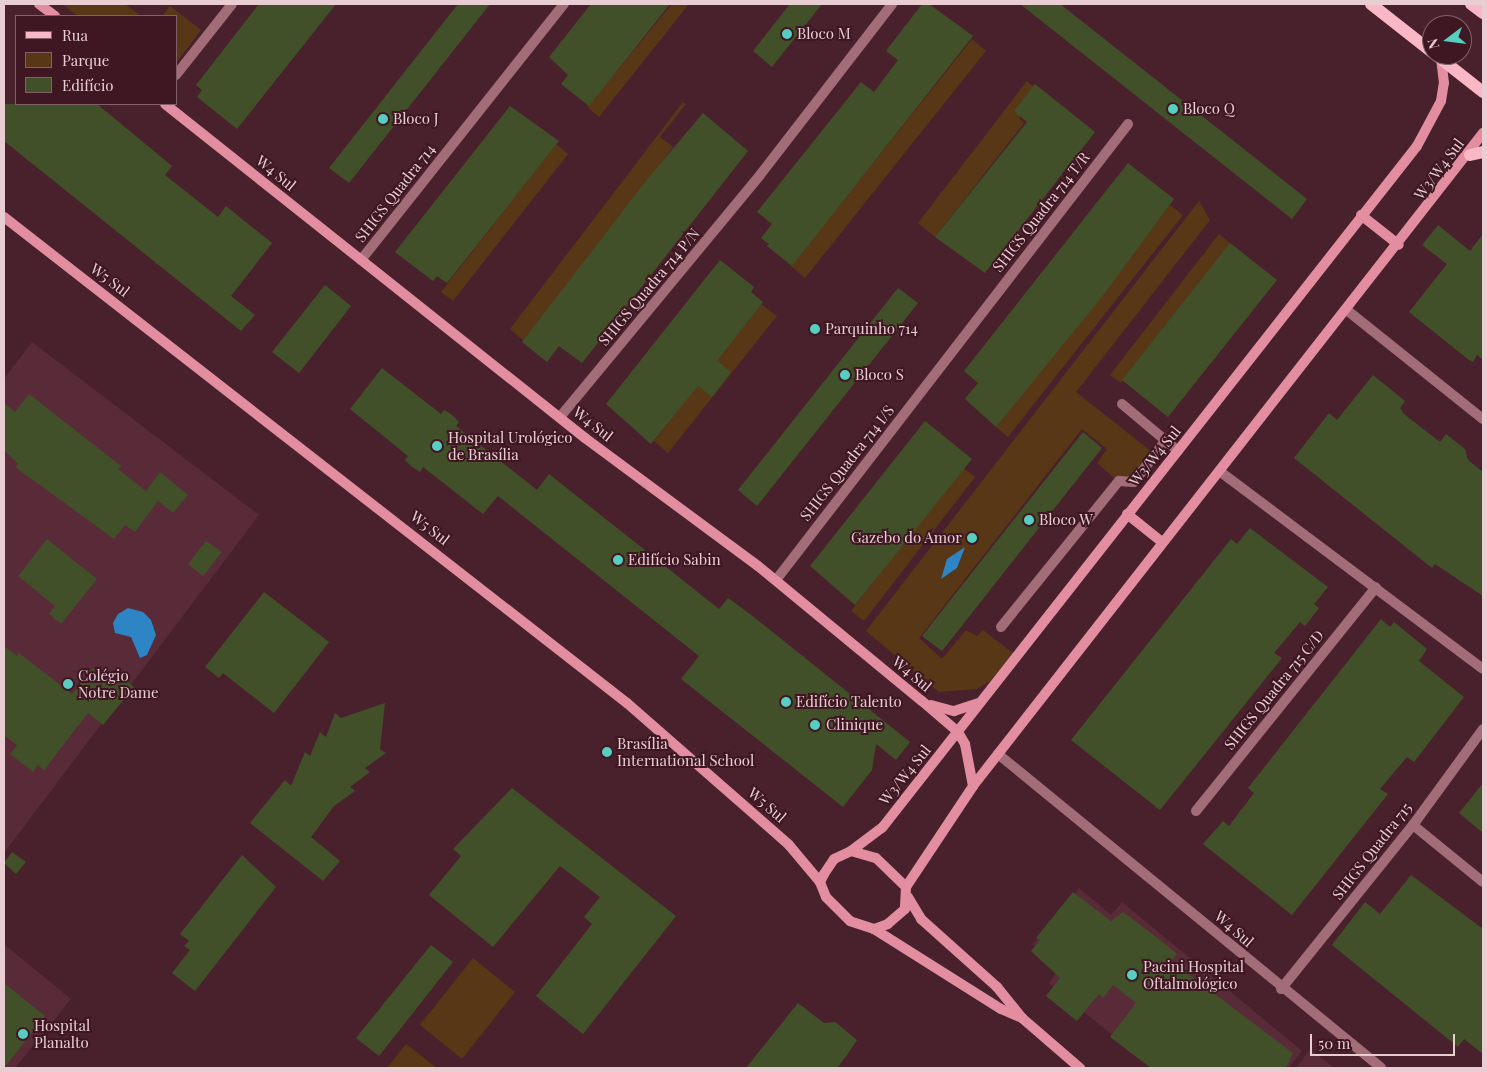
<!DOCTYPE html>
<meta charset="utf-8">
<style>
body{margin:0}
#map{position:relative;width:1487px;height:1072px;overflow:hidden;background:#49212c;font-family:"Playfair Display",serif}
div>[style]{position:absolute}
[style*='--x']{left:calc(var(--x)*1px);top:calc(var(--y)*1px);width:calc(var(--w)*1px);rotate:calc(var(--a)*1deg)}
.built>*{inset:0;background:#592a37}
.green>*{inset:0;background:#573716}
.water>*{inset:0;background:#2e85c5}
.building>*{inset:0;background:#42502a}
.street>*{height:10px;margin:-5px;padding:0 5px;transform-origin:5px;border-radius:5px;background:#a26c78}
.secondary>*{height:10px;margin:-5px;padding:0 5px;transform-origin:5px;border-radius:5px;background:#e38da1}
.primary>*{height:12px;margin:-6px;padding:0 6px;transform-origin:6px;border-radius:6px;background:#fab7c5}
.dots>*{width:14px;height:14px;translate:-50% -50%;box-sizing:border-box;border:2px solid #3e1722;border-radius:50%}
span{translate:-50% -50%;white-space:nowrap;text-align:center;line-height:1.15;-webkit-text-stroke:4px #3e1722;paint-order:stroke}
.poi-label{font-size:15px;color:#e8ced3}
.left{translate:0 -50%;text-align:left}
.right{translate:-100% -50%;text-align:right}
.street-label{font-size:15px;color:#e8ced3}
.frame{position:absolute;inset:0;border:5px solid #e8ced3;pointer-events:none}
.legend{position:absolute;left:15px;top:15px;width:162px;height:90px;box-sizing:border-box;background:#3e1722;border:1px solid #826069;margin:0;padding:6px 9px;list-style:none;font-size:15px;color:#e8ced3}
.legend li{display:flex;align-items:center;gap:10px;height:25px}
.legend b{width:25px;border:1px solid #826069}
.north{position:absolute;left:1422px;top:15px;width:50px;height:50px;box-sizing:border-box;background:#3e1722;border:1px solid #826069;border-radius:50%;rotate:255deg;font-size:14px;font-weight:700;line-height:20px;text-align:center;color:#e8ced3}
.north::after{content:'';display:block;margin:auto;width:18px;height:22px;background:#58cec0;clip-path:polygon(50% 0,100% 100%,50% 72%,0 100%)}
.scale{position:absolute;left:1310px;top:1034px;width:145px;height:22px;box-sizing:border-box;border:2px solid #e8ced3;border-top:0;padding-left:6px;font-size:15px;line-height:18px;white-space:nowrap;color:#e8ced3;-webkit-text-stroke:4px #3e1722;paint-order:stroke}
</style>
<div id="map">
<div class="built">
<div style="clip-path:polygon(32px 342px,259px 515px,4px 853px,4px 379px)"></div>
<div style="clip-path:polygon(1079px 888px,1111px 915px,1122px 902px,1302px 1051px,1288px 1068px,1152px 1068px,1049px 983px,1061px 967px,1033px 944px)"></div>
<div style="clip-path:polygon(4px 944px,71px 999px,15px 1068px,4px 1068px)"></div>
<div style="clip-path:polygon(1310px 1049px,1334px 1068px,1296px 1068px)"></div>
</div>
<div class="green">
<div style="clip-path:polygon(62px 4px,125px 4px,141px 16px,78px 16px)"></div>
<div style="clip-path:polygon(672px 4px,689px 4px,599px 117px,587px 107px)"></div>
<div style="clip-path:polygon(170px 6px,201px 30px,176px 63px,176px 16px,162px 16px)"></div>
<div style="clip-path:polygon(972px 39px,986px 51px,805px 278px,791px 266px)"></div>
<div style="clip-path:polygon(1027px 81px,1046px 96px,1037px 95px,1019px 118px,1024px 123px,935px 237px,918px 223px)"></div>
<div style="clip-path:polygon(683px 102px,686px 104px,660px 137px,673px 147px,524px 341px,510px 329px)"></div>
<div style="clip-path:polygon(556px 144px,568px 154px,453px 301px,441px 292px)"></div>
<div style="clip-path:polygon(1199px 201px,1210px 220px,1076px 392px,1152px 452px,1126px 488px,1097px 463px,1107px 449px,1082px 429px,919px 638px,942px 659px,966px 630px,977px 636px,983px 630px,1014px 654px,990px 681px,977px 689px,939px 692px,866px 631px)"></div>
<div style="clip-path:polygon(1170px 205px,1183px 215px,1008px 437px,996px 427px)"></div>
<div style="clip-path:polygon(1219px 234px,1231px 244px,1121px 383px,1110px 375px)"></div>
<div style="clip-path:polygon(761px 304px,777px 316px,668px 453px,654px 441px)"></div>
<div style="clip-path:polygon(962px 467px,975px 477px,864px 621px,851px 611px)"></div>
<div style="clip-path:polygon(473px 958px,515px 992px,462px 1059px,420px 1025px)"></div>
<div style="clip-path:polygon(406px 1044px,437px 1068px,387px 1068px)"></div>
</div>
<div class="water">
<div style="clip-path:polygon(965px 547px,957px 568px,941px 579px,947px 559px)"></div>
<div style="clip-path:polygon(128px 608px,143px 612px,151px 620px,156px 635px,147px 655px,140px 658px,131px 637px,115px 633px,113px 623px,118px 614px)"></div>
</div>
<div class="building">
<div style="clip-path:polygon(259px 4px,336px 4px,237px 129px,197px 97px,202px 90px,196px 85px)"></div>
<div style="clip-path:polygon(458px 4px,490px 4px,349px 183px,329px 168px)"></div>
<div style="clip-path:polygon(591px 4px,670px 4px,589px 106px,561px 84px,568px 75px,549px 57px)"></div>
<div style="clip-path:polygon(790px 4px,822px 4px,772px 67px,753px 51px)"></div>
<div style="clip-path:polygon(922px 4px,929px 4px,973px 36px,792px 266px,767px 246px,769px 244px,761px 238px,772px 224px,757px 212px,861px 82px,874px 92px,898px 60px,886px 51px)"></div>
<div style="clip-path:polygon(1020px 4px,1060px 4px,1307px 199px,1292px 219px)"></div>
<div style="clip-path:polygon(1035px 84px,1095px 132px,985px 273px,935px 237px,1027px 122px,1014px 111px)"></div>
<div style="clip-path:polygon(4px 104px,97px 104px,172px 166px,165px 175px,218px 217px,226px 206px,272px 243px,231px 296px,255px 315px,241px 331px,4px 141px)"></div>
<div style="clip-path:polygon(510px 106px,559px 141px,447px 283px,437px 276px,433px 281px,395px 252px)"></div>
<div style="clip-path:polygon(703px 113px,748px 151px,582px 363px,559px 346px,547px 362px,522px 342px,649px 177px)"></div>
<div style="clip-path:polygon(1128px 163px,1174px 199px,1101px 298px,996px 427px,965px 399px,978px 383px,964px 371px)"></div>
<div style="clip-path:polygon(1438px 225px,1470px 251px,1483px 234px,1483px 360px,1477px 355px,1473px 362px,1469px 360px,1409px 312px,1447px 264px,1422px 245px)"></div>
<div style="clip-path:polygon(1230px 243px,1277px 280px,1168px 417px,1122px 380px)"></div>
<div style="clip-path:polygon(720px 260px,754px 287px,751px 292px,763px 302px,717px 361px,731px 372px,712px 397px,698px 386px,651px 444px,606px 404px)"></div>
<div style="clip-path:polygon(325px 285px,351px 306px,299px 373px,272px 352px)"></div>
<div style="clip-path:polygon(898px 288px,918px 303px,757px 506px,738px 490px)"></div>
<div style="clip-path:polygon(382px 368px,441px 414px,444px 410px,451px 414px,459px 422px,456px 426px,537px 490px,549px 474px,719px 609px,728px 598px,750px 614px,910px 742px,896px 760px,876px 744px,872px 770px,843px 807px,681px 679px,699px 656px,498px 496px,483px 514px,423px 467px,420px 472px,411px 466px,405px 460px,408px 456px,350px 409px)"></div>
<div style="clip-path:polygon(1373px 375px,1405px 401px,1400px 408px,1404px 414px,1440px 442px,1446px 434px,1465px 449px,1468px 460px,1483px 472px,1483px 596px,1435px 564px,1432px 568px,1294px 458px,1329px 413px,1337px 420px)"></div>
<div style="clip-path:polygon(29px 394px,121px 466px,118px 469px,146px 491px,160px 472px,188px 495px,173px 513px,158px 501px,135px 532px,125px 525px,114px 539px,15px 467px,18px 464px,4px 450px,4px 403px,15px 412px)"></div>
<div style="clip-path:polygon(925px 421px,972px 459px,855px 605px,810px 566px)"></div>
<div style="clip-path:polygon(1083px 432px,1102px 448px,942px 651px,922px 636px)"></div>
<div style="clip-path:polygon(1250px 528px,1328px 587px,1314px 604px,1319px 608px,1305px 626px,1300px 622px,1274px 653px,1282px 658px,1160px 810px,1071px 740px,1231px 539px,1237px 544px)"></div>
<div style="clip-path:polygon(47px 539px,97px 579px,61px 624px,49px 614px,55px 606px,18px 576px)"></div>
<div style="clip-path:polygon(206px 541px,222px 552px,203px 576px,188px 564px)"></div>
<div style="clip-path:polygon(264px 592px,329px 642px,274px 713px,223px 673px,219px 678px,205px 667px)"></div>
<div style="clip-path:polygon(1381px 619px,1390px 627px,1394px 622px,1427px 649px,1419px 661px,1464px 697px,1414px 762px,1407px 757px,1380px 789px,1388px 794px,1292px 915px,1203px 844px,1223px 821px,1229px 826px,1254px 793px,1248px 788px)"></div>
<div style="clip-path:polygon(4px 646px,17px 656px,19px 653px,72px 694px,93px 668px,113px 684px,120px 675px,134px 687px,103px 725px,88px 713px,44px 770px,38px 765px,33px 772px,10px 754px,17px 745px,4px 735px)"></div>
<div style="clip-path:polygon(385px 703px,380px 749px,386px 753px,365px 768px,370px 772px,350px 787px,355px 791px,334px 806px,311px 837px,340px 861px,323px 881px,250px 823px,285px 780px,291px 786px,305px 752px,310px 756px,320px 732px,326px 737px,335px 713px,341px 718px)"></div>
<div style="clip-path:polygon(1483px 783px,1483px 833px,1459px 813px)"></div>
<div style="clip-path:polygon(512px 788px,676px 916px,583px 1034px,536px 996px,592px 924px,584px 917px,600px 897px,560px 866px,493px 947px,429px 895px,461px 856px,453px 849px)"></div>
<div style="clip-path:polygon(12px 852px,26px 862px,16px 874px,4px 863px)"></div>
<div style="clip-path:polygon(242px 855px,276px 887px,195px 991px,172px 973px,190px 950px,184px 946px,189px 941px,180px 934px)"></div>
<div style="clip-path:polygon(1411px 875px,1483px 929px,1483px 1054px,1464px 1039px,1458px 1047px,1332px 945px,1365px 902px,1380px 914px)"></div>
<div style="clip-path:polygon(1073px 892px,1111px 921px,1123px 912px,1160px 940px,1177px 954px,1171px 961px,1293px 1053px,1286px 1068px,1151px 1068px,1110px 1037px,1136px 1003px,1113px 985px,1103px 998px,1099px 994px,1077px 1021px,1046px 996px,1060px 978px,1031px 951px,1040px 940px,1036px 938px)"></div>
<div style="clip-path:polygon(431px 945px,453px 962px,379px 1056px,356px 1038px)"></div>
<div style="clip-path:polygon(4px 983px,45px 1016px,4px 1068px)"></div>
<div style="clip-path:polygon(798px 1003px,824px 1023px,835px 1022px,857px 1040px,847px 1055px,837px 1068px,746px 1068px)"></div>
</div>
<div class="street">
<div style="--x:176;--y:75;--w:90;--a:-51.7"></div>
<div style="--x:361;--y:260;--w:327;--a:-51.6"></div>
<div style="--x:1348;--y:311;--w:173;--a:38.7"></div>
<div style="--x:1122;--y:404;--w:73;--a:40"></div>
<div style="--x:560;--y:417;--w:314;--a:-50.4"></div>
<div style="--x:760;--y:175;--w:216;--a:-52.3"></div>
<div style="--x:1222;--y:473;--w:326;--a:36.9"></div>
<div style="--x:776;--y:580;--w:576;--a:-52.33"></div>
<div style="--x:1001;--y:627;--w:188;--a:-51.1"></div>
<div style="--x:1119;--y:481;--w:15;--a:4"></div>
<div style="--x:1134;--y:482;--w:53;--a:-52.7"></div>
<div style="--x:998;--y:754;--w:495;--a:39.3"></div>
<div style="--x:1196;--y:811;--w:287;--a:-51.2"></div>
<div style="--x:1413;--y:825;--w:90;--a:39.2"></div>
<div style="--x:1281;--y:989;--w:211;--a:-51.2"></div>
<div style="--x:1413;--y:825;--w:119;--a:-53.9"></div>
</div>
<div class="secondary">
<div style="--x:39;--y:4;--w:20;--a:37"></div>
<div style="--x:165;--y:104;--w:537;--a:38.49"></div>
<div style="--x:585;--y:438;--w:215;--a:36.5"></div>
<div style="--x:758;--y:566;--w:212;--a:39.5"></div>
<div style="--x:922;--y:701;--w:48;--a:40.7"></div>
<div style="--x:958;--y:732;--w:14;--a:60"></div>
<div style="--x:965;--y:744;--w:43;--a:79.2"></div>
<div style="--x:1361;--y:215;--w:48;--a:38.3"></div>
<div style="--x:4;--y:217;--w:790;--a:37.96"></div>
<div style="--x:627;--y:703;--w:215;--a:41.2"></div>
<div style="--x:789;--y:845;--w:48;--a:50"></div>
<div style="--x:1127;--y:514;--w:45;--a:38.7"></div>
<div style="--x:931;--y:705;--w:24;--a:15"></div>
<div style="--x:954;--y:711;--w:26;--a:-18"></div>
<div style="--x:851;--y:851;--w:39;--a:-37"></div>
<div style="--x:882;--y:828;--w:867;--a:-51.89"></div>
<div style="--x:1417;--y:146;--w:51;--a:-61.9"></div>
<div style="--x:1441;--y:101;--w:18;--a:-81"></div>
<div style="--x:1444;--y:83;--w:24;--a:-97"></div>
<div style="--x:851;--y:851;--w:26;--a:16"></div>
<div style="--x:876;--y:858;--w:42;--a:44"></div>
<div style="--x:906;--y:887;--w:22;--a:93"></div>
<div style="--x:905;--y:909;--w:23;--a:139"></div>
<div style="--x:888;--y:924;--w:15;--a:160"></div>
<div style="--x:874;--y:929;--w:25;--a:-162"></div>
<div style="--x:850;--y:921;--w:34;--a:-135"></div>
<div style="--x:826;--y:897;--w:16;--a:-112"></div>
<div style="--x:820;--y:882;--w:9;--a:-63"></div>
<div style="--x:824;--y:874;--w:18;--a:-56"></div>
<div style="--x:834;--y:859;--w:19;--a:-25"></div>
<div style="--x:906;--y:887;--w:121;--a:-56.4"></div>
<div style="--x:973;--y:786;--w:829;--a:-52.01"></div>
<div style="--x:908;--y:897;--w:26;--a:59"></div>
<div style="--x:921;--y:919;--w:102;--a:41.8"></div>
<div style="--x:997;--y:987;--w:40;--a:51"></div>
<div style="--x:874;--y:929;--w:150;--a:32.2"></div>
<div style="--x:1001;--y:1009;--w:23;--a:23"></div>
<div style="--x:1022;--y:1018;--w:77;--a:40.8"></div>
</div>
<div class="primary">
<div style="--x:1371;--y:4;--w:78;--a:38.2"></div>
<div style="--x:1471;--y:4;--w:15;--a:37"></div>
<div style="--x:1436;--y:55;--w:60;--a:38.2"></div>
<div style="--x:1470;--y:155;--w:13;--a:-13"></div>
</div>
<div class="dots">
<div style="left:787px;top:34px;background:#58cec0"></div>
<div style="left:1173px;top:109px;background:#58cec0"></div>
<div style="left:383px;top:119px;background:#58cec0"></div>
<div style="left:815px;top:329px;background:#58cec0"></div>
<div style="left:845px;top:375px;background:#58cec0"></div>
<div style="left:437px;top:446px;background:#58cec0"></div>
<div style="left:1029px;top:520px;background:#58cec0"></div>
<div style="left:972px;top:538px;background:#58cec0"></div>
<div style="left:618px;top:560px;background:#58cec0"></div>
<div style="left:68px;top:684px;background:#58cec0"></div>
<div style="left:786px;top:702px;background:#58cec0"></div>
<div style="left:815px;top:725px;background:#58cec0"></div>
<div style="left:607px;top:752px;background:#58cec0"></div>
<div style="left:1132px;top:975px;background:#58cec0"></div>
<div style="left:23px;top:1034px;background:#58cec0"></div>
</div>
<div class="poi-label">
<span class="left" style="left:797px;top:34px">Bloco M</span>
<span class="left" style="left:1183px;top:109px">Bloco Q</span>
<span class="left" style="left:393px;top:119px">Bloco J</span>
<span class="left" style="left:825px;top:329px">Parquinho 714</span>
<span class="left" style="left:855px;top:375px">Bloco S</span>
<span class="left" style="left:448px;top:446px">Hospital Urológico<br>de Brasília</span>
<span class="left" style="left:1039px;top:520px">Bloco W</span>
<span class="right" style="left:962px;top:538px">Gazebo do Amor</span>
<span class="left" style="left:628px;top:560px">Edifício Sabin</span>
<span class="left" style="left:78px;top:684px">Colégio<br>Notre Dame</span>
<span class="left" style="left:796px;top:702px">Edifício Talento</span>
<span class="left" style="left:826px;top:725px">Clinique</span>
<span class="left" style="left:617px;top:752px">Brasília<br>International School</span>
<span class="left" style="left:1143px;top:975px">Pacini Hospital<br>Oftalmológico</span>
<span class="left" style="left:34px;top:1034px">Hospital<br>Planalto</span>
</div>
<div class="street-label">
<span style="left:1439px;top:169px;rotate:-53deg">W3/W4 Sul</span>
<span style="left:276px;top:173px;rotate:39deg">W4 Sul</span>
<span style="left:395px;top:193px;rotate:-52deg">SHIGS Quadra 714</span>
<span style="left:1041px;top:212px;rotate:-52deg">SHIGS Quadra 714 T/R</span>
<span style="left:110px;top:280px;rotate:37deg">W5 Sul</span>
<span style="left:649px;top:287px;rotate:-50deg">SHIGS Quadra 714 P/N</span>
<span style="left:593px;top:424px;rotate:38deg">W4 Sul</span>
<span style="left:1155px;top:456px;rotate:-51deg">W3/W4 Sul</span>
<span style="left:847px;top:463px;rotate:-52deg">SHIGS Quadra 714 I/S</span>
<span style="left:430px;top:528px;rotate:38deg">W5 Sul</span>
<span style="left:912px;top:674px;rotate:40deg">W4 Sul</span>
<span style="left:1274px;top:690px;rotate:-51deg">SHIGS Quadra 715 C/D</span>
<span style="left:905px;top:775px;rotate:-51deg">W3/W4 Sul</span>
<span style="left:767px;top:805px;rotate:41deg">W5 Sul</span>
<span style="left:1372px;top:851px;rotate:-52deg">SHIGS Quadra 715</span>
<span style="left:1234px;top:929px;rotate:41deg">W4 Sul</span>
</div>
<div class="frame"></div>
<ul class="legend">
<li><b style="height:6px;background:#fab7c5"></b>Rua</li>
<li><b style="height:14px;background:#573716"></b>Parque</li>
<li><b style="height:14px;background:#42502a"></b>Edifício</li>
</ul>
<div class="north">N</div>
<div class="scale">50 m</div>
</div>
